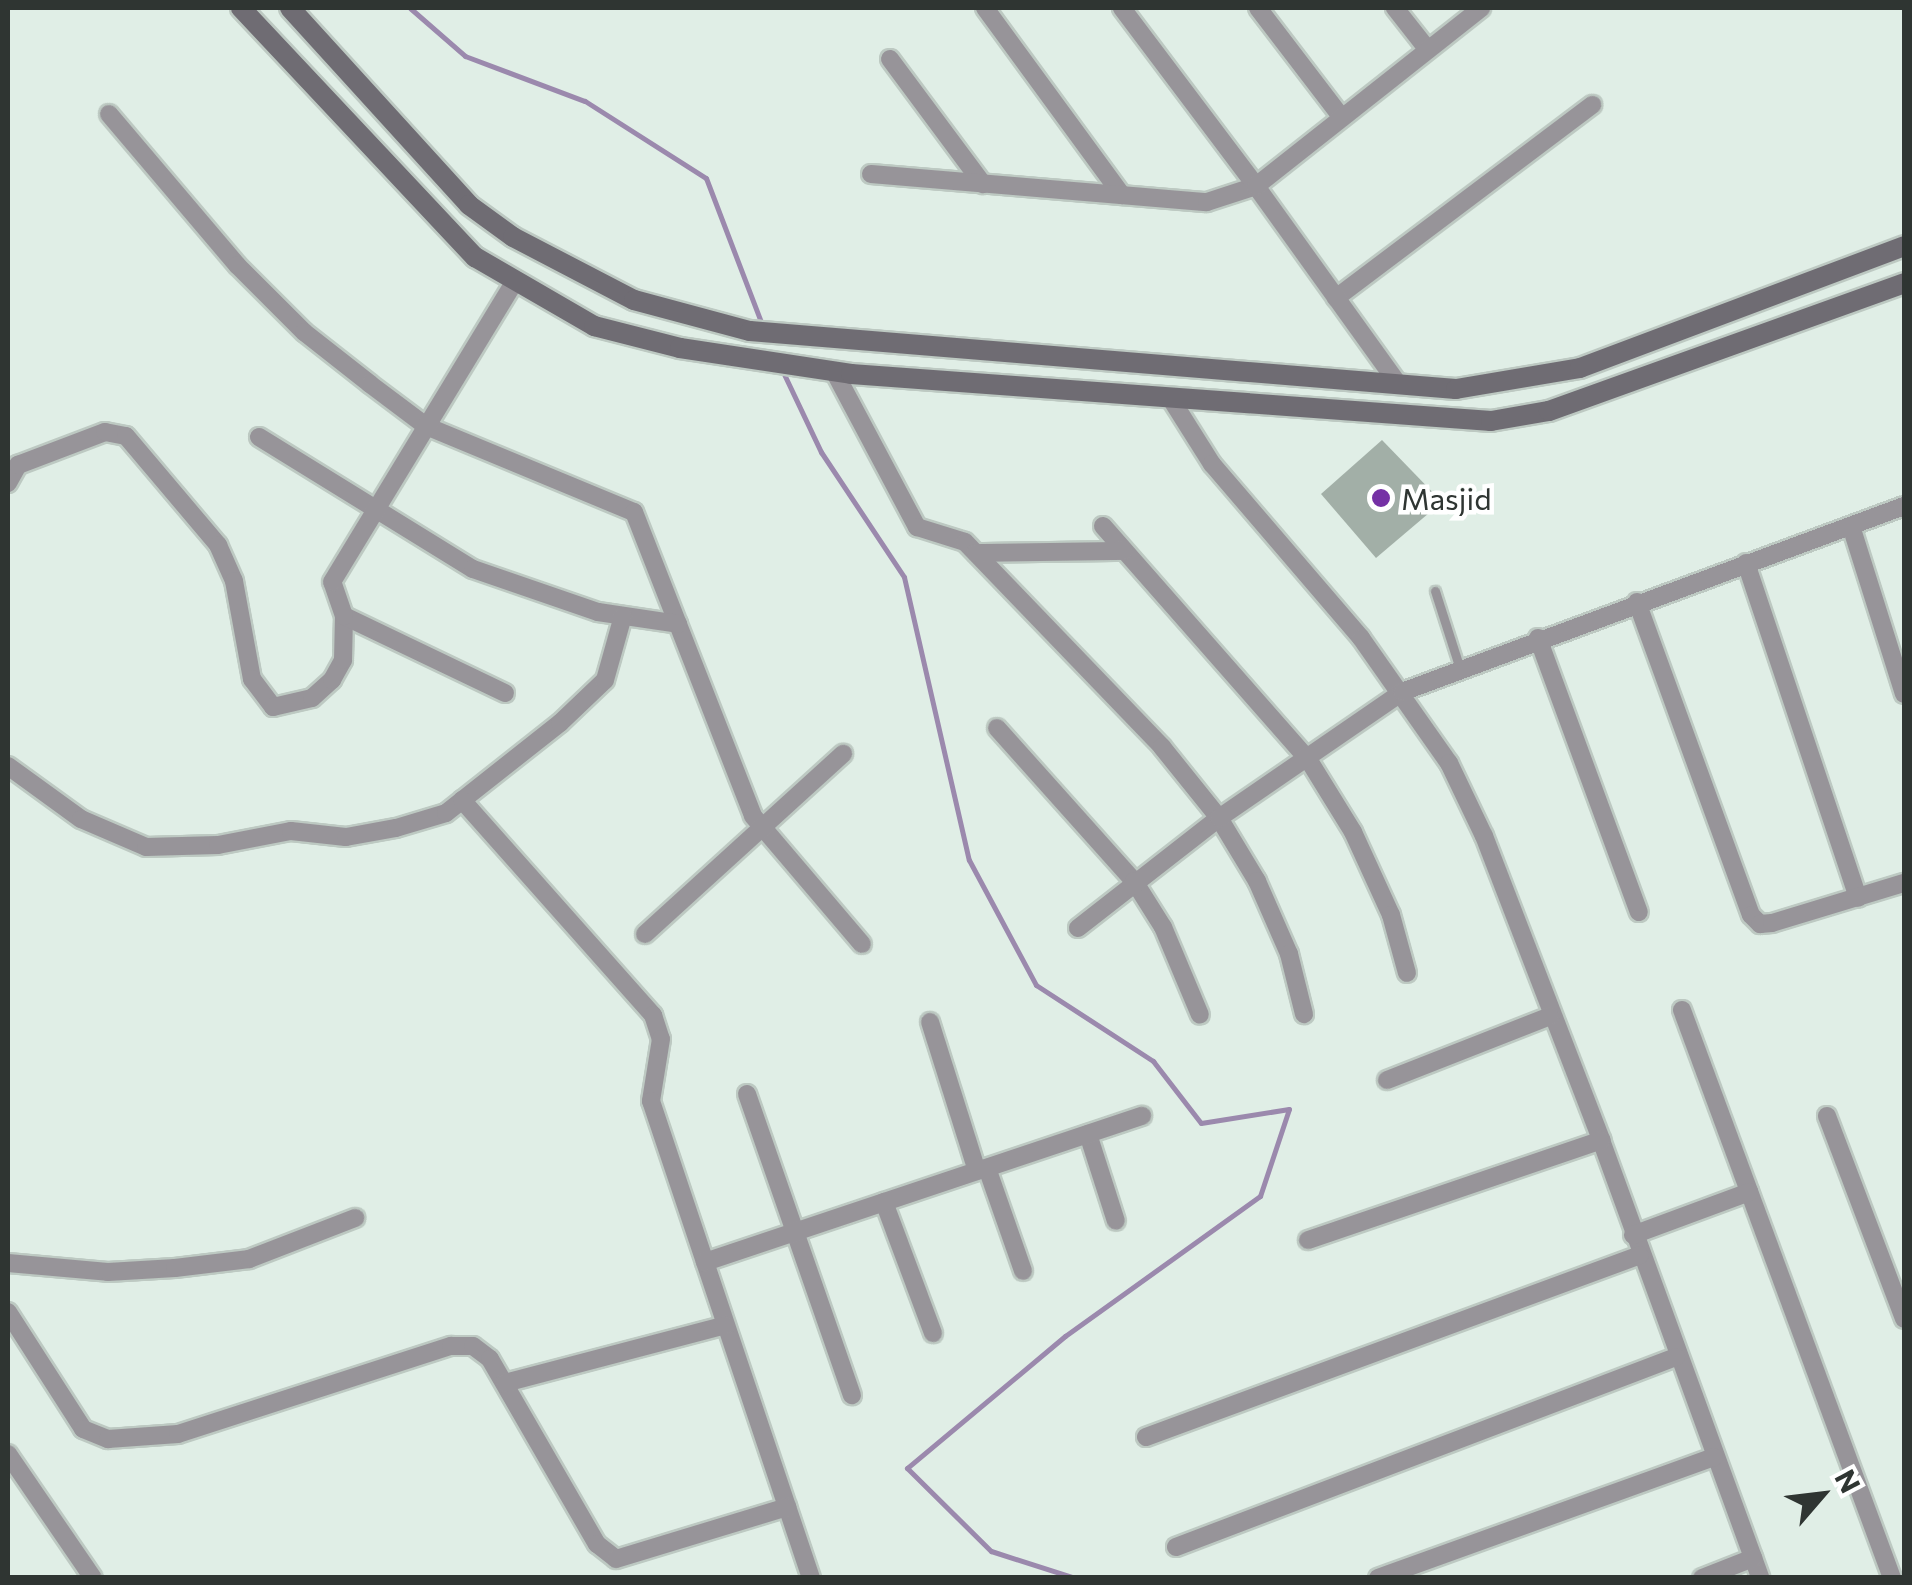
<!DOCTYPE html>
<style>
body{margin:0}
#map{position:relative;width:1912px;height:1585px;overflow:hidden;background:#e0eee6;font-family:Commissioner,sans-serif}
div>[style]{position:absolute}
[style*='--x']{left:calc(var(--x)*1px);top:calc(var(--y)*1px);width:calc(var(--w)*1px);rotate:calc(var(--a)*1deg)}
.stream>*{height:5px;margin:-2.5px;padding:0 2.5px;transform-origin:2.5px;border-radius:2.5px;background:#9b89ad}
.building>*{inset:0;background:#a2afa7}
.roads{filter:drop-shadow(2px 0 #bdc9c2) drop-shadow(-2px 0 #bdc9c2) drop-shadow(0 2px #bdc9c2) drop-shadow(0 -2px #bdc9c2)}
.lane>*{height:9px;margin:-4.5px;padding:0 4.5px;transform-origin:4.5px;border-radius:4.5px;background:#979499}
.street>*{height:18px;margin:-9px;padding:0 9px;transform-origin:9px;border-radius:9px;background:#979499}
.secondary>*{height:20px;margin:-10px;padding:0 10px;transform-origin:10px;border-radius:10px;background:#6f6c73}
.dots>*{width:28px;height:28px;translate:-50% -50%;box-sizing:border-box;border:5px solid #fff;border-radius:50%}
span{translate:-50% -50%;white-space:nowrap;text-align:center;line-height:1.15;-webkit-text-stroke:9px #fff;paint-order:stroke}
.poi-label{font-size:30px;color:#2f3532}
.left{translate:0 -50%;text-align:left}
.frame{position:absolute;inset:0;border:10px solid #2f3532;pointer-events:none}
.north{position:absolute;left:1772px;top:1445px;width:100px;height:100px;-webkit-text-stroke:8px #fff;paint-order:stroke;rotate:62deg;font-size:28px;font-weight:700;line-height:40px;text-align:center;color:#2f3532}
.north::after{content:'';display:block;margin:auto;width:35px;height:45px;background:#2f3532;clip-path:polygon(50% 0,100% 100%,50% 72%,0 100%)}
</style>
<div id="map">
<div class="stream">
<div style="--x:410;--y:8;--w:73;--a:41.1"></div>
<div style="--x:465;--y:56;--w:128;--a:20.6"></div>
<div style="--x:585;--y:101;--w:143;--a:32.5"></div>
<div style="--x:706;--y:178;--w:157;--a:69.1"></div>
<div style="--x:783;--y:372;--w:89;--a:64.6"></div>
<div style="--x:821;--y:452;--w:150;--a:56.4"></div>
<div style="--x:904;--y:577;--w:290;--a:77.1"></div>
<div style="--x:969;--y:860;--w:142;--a:61.8"></div>
<div style="--x:1036;--y:985;--w:140;--a:33"></div>
<div style="--x:1153;--y:1061;--w:78;--a:52.3"></div>
<div style="--x:1201;--y:1123;--w:89;--a:-9"></div>
<div style="--x:1289;--y:1109;--w:92;--a:108.4"></div>
<div style="--x:1260;--y:1196;--w:240;--a:144.3"></div>
<div style="--x:1065;--y:1336;--w:206;--a:140.1"></div>
<div style="--x:907;--y:1468;--w:118;--a:44.7"></div>
<div style="--x:991;--y:1551;--w:88;--a:17.8"></div>
</div>
<div class="building">
<div style="clip-path:polygon(1382px 440px,1442px 502px,1376px 558px,1321px 494px)"></div>
</div>
<div class="roads">
<div class="lane">
<div style="--x:1435;--y:591;--w:82;--a:72.2"></div>
</div>
<div class="street">
<div style="--x:985;--y:8;--w:232;--a:53.8"></div>
<div style="--x:1258;--y:8;--w:138;--a:52.6"></div>
<div style="--x:1395;--y:8;--w:53;--a:51.8"></div>
<div style="--x:890;--y:59;--w:156;--a:53.4"></div>
<div style="--x:109;--y:114;--w:198;--a:49.7"></div>
<div style="--x:237;--y:265;--w:95;--a:45"></div>
<div style="--x:304;--y:332;--w:84;--a:38.2"></div>
<div style="--x:370;--y:384;--w:70;--a:36.9"></div>
<div style="--x:426;--y:426;--w:225;--a:22.5"></div>
<div style="--x:634;--y:512;--w:326;--a:68.6"></div>
<div style="--x:753;--y:816;--w:168;--a:49.6"></div>
<div style="--x:871;--y:174;--w:337;--a:4.8"></div>
<div style="--x:1207;--y:202;--w:52;--a:-18.1"></div>
<div style="--x:1256;--y:186;--w:223;--a:-127"></div>
<div style="--x:1336;--y:298;--w:321;--a:-37"></div>
<div style="--x:834;--y:371;--w:177;--a:62"></div>
<div style="--x:917;--y:527;--w:50;--a:17.4"></div>
<div style="--x:965;--y:542;--w:284;--a:46.1"></div>
<div style="--x:1162;--y:747;--w:91;--a:51.2"></div>
<div style="--x:1219;--y:818;--w:74;--a:58.9"></div>
<div style="--x:1257;--y:881;--w:80;--a:66.3"></div>
<div style="--x:1289;--y:954;--w:62;--a:76"></div>
<div style="--x:1396;--y:381;--w:240;--a:-125.7"></div>
<div style="--x:1256;--y:186;--w:287;--a:-38.3"></div>
<div style="--x:1171;--y:399;--w:77;--a:57.8"></div>
<div style="--x:1212;--y:464;--w:229;--a:49.4"></div>
<div style="--x:1361;--y:638;--w:153;--a:54.9"></div>
<div style="--x:1449;--y:763;--w:81;--a:64.4"></div>
<div style="--x:1484;--y:836;--w:326;--a:68.9"></div>
<div style="--x:1601;--y:1140;--w:466;--a:70"></div>
<div style="--x:259;--y:437;--w:251;--a:31.7"></div>
<div style="--x:473;--y:569;--w:132;--a:19"></div>
<div style="--x:598;--y:612;--w:81;--a:8.5"></div>
<div style="--x:8;--y:483;--w:21;--a:-61"></div>
<div style="--x:18;--y:465;--w:93;--a:-20.8"></div>
<div style="--x:105;--y:432;--w:21;--a:11"></div>
<div style="--x:126;--y:436;--w:143;--a:49.8"></div>
<div style="--x:218;--y:545;--w:39;--a:66"></div>
<div style="--x:234;--y:581;--w:100;--a:79.6"></div>
<div style="--x:252;--y:679;--w:35;--a:53"></div>
<div style="--x:273;--y:707;--w:40;--a:-13"></div>
<div style="--x:312;--y:698;--w:27;--a:-42"></div>
<div style="--x:332;--y:680;--w:23;--a:-61"></div>
<div style="--x:343;--y:660;--w:44;--a:-88.7"></div>
<div style="--x:1103;--y:526;--w:310;--a:48.7"></div>
<div style="--x:1308;--y:759;--w:86;--a:58.3"></div>
<div style="--x:1353;--y:832;--w:91;--a:65.4"></div>
<div style="--x:1391;--y:915;--w:60;--a:74.6"></div>
<div style="--x:1851;--y:526;--w:176;--a:72.5"></div>
<div style="--x:976;--y:553;--w:148;--a:-0.8"></div>
<div style="--x:1746;--y:563;--w:353;--a:71.5"></div>
<div style="--x:1637;--y:602;--w:333;--a:70"></div>
<div style="--x:1751;--y:915;--w:13;--a:45"></div>
<div style="--x:1760;--y:924;--w:12;--a:-5"></div>
<div style="--x:1772;--y:923;--w:138;--a:-16.9"></div>
<div style="--x:1538;--y:638;--w:292;--a:69.8"></div>
<div style="--x:505;--y:693;--w:178;--a:-154.4"></div>
<div style="--x:344;--y:616;--w:36;--a:-109"></div>
<div style="--x:332;--y:582;--w:350;--a:-58.7"></div>
<div style="--x:997;--y:728;--w:205;--a:48.2"></div>
<div style="--x:1134;--y:881;--w:54;--a:57.8"></div>
<div style="--x:1163;--y:927;--w:95;--a:67.2"></div>
<div style="--x:8;--y:766;--w:90;--a:36"></div>
<div style="--x:81;--y:819;--w:71;--a:23.3"></div>
<div style="--x:146;--y:847;--w:72;--a:-1.6"></div>
<div style="--x:218;--y:845;--w:74;--a:-10.9"></div>
<div style="--x:291;--y:831;--w:55;--a:6.2"></div>
<div style="--x:346;--y:837;--w:51;--a:-10.2"></div>
<div style="--x:396;--y:828;--w:52;--a:-16.7"></div>
<div style="--x:446;--y:813;--w:145;--a:-38.3"></div>
<div style="--x:560;--y:723;--w:62;--a:-43.7"></div>
<div style="--x:605;--y:680;--w:66;--a:-74.3"></div>
<div style="--x:462;--y:800;--w:288;--a:48.4"></div>
<div style="--x:653;--y:1015;--w:25;--a:72"></div>
<div style="--x:661;--y:1039;--w:63;--a:99.2"></div>
<div style="--x:651;--y:1101;--w:503;--a:71.46"></div>
<div style="--x:1078;--y:928;--w:179;--a:-38"></div>
<div style="--x:1219;--y:818;--w:222;--a:-34.5"></div>
<div style="--x:1402;--y:692;--w:535;--a:-20.33"></div>
<div style="--x:645;--y:934;--w:268;--a:-42.3"></div>
<div style="--x:1682;--y:1010;--w:606;--a:69.71"></div>
<div style="--x:930;--y:1022;--w:156;--a:72.5"></div>
<div style="--x:1387;--y:1080;--w:175;--a:-21.4"></div>
<div style="--x:747;--y:1094;--w:319;--a:70.8"></div>
<div style="--x:1827;--y:1116;--w:217;--a:69.2"></div>
<div style="--x:1088;--y:1134;--w:91;--a:72.2"></div>
<div style="--x:987;--y:1168;--w:109;--a:70.7"></div>
<div style="--x:884;--y:1202;--w:140;--a:69.5"></div>
<div style="--x:1633;--y:1235;--w:124;--a:-20.3"></div>
<div style="--x:1308;--y:1240;--w:310;--a:-18.8"></div>
<div style="--x:705;--y:1262;--w:461;--a:-18.5"></div>
<div style="--x:8;--y:1263;--w:100;--a:5.1"></div>
<div style="--x:108;--y:1272;--w:67;--a:-3.4"></div>
<div style="--x:175;--y:1268;--w:75;--a:-6.9"></div>
<div style="--x:249;--y:1259;--w:114;--a:-21.1"></div>
<div style="--x:8;--y:1312;--w:139;--a:57.3"></div>
<div style="--x:83;--y:1429;--w:27;--a:22"></div>
<div style="--x:108;--y:1439;--w:70;--a:-4.1"></div>
<div style="--x:178;--y:1434;--w:287;--a:-17.9"></div>
<div style="--x:451;--y:1346;--w:22;--a:0"></div>
<div style="--x:473;--y:1346;--w:21;--a:37"></div>
<div style="--x:490;--y:1359;--w:214;--a:60"></div>
<div style="--x:597;--y:1544;--w:24;--a:38"></div>
<div style="--x:616;--y:1559;--w:179;--a:-16.9"></div>
<div style="--x:505;--y:1383;--w:228;--a:-14.7"></div>
<div style="--x:1146;--y:1437;--w:526;--a:-20.22"></div>
<div style="--x:8;--y:1454;--w:150;--a:55.6"></div>
<div style="--x:1176;--y:1547;--w:535;--a:-20.81"></div>
<div style="--x:1378;--y:1578;--w:357;--a:-19.8"></div>
<div style="--x:1702;--y:1578;--w:55;--a:-21.4"></div>
</div>
<div class="secondary">
<div style="--x:241;--y:8;--w:342;--a:46.8"></div>
<div style="--x:475;--y:257;--w:138;--a:30.1"></div>
<div style="--x:594;--y:326;--w:89;--a:14.3"></div>
<div style="--x:680;--y:348;--w:173;--a:8.6"></div>
<div style="--x:851;--y:374;--w:642;--a:4.2"></div>
<div style="--x:1491;--y:421;--w:59;--a:-9.8"></div>
<div style="--x:1549;--y:411;--w:377;--a:-19.8"></div>
<div style="--x:290;--y:8;--w:266;--a:47.7"></div>
<div style="--x:469;--y:205;--w:54;--a:36"></div>
<div style="--x:513;--y:237;--w:136;--a:27.5"></div>
<div style="--x:634;--y:300;--w:120;--a:15"></div>
<div style="--x:750;--y:331;--w:708;--a:4.7"></div>
<div style="--x:1456;--y:389;--w:126;--a:-9.6"></div>
<div style="--x:1580;--y:368;--w:346;--a:-20.6"></div>
</div>
</div>
<div class="dots">
<div style="left:1381px;top:498px;background:#7531a5"></div>
</div>
<div class="poi-label">
<span class="left" style="left:1401px;top:498px">Masjid</span>
</div>
<div class="frame"></div>
<div class="north">N</div>
</div>
